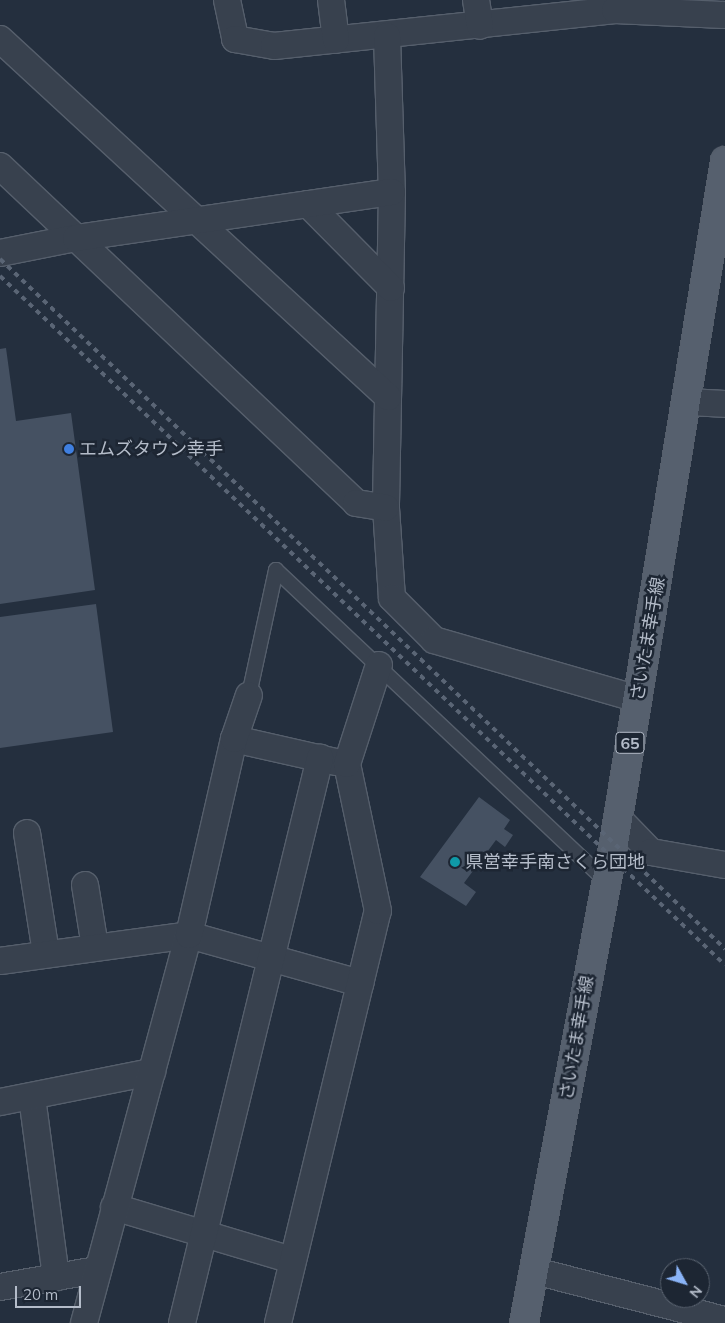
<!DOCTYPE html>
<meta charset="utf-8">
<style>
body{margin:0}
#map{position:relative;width:725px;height:1323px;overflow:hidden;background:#242f3e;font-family:Mulish,"Noto Sans JP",sans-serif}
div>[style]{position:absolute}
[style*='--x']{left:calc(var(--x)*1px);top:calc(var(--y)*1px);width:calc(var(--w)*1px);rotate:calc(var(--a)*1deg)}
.building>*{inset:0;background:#455162}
.roads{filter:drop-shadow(1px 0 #565f6c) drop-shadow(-1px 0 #565f6c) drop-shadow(0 1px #565f6c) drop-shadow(0 -1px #565f6c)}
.lane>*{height:14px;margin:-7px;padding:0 7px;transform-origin:7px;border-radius:7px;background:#38414e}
.street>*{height:26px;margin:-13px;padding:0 13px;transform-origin:13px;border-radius:13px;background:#38414e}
.primary>*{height:28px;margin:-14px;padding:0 14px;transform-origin:14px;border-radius:14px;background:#56606e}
.rail>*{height:4px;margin-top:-2px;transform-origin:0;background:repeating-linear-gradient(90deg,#5a6575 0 5px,transparent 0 10px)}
.dots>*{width:14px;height:14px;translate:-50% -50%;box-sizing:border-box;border:2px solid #1d2633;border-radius:50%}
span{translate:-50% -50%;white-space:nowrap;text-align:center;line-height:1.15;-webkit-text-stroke:5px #1d2633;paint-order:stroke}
.shield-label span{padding:1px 4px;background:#1d2633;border:1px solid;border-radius:4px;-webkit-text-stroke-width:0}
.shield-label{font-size:16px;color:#b4bcc9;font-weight:700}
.poi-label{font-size:18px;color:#b4bcc9}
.left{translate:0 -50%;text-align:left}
.street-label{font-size:18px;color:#b4bcc9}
.north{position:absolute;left:660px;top:1258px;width:50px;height:50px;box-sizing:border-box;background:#1d2633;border:1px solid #59626f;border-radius:50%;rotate:129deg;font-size:14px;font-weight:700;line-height:20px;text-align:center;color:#b4bcc9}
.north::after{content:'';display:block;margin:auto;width:18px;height:22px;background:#8ab4f8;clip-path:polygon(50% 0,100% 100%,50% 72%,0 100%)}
.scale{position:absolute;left:15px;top:1286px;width:66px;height:22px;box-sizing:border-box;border:2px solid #b4bcc9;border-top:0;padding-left:6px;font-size:15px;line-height:18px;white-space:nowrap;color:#b4bcc9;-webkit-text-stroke:4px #1d2633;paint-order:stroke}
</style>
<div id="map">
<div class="building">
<div style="clip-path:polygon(6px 348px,16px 421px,71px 413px,95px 590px,0 604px,0 349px)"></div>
<div style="clip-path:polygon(96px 604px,113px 732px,0 748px,0 617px)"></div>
<div style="clip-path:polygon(479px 797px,510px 820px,504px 829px,513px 835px,505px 847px,496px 840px,464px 883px,476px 892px,466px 906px,420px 877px)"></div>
</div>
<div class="roads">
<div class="lane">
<div style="--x:249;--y:695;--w:128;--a:-77.8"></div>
<div style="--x:276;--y:570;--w:453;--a:43.3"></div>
</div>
<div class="street">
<div style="--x:227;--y:0;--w:40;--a:78"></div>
<div style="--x:235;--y:39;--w:40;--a:10"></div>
<div style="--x:274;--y:46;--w:343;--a:-6"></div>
<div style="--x:615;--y:10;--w:110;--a:2.6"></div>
<div style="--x:331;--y:0;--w:40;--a:82.9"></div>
<div style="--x:476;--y:0;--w:26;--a:81"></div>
<div style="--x:387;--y:36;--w:156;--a:88.2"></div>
<div style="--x:392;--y:192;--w:316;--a:91.1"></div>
<div style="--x:386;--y:508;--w:90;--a:86.2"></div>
<div style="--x:392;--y:598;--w:59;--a:45"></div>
<div style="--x:434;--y:640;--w:212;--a:16.1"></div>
<div style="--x:0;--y:39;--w:528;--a:42.7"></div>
<div style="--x:0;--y:166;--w:490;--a:43.4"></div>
<div style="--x:356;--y:503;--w:30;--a:9"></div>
<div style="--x:308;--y:204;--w:118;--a:45.3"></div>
<div style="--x:0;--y:253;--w:77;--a:-11.2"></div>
<div style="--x:76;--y:238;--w:319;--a:-8.3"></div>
<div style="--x:688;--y:402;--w:37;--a:3"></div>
<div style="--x:234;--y:739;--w:105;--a:12.7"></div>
<div style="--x:618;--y:818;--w:47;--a:45.9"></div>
<div style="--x:651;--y:852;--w:75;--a:10"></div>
<div style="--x:27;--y:833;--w:121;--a:81"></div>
<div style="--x:85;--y:885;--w:63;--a:80.8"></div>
<div style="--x:0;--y:961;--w:191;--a:-7.8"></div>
<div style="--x:189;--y:935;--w:178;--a:15.7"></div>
<div style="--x:32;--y:1097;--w:182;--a:82.4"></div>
<div style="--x:0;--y:1102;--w:155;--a:-11.2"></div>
<div style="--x:114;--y:1207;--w:186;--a:16.6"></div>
<div style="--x:535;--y:1271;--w:196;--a:14.5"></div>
<div style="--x:0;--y:1287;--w:97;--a:-10"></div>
<div style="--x:84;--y:1323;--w:402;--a:-74.9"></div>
<div style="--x:189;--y:935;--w:201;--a:-77.1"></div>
<div style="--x:234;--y:739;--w:46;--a:-71.2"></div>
<div style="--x:182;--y:1323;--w:582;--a:-76.27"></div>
<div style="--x:278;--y:1323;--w:424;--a:-76.4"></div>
<div style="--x:378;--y:911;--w:150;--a:-101.9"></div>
<div style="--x:347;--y:764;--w:104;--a:-72.1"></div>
</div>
<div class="primary">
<div style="--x:524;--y:1323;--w:488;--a:-79.4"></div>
<div style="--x:614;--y:843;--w:691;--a:-80.76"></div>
</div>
</div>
<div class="rail">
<div style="--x:0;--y:259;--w:1001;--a:43.58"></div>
<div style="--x:0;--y:276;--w:1000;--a:43.54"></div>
</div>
<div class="dots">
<div style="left:69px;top:449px;background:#3f7fe0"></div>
<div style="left:455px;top:862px;background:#0f9aa8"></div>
</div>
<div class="shield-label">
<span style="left:630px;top:743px">65</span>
</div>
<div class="poi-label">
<span class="left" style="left:79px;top:449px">エムズタウン幸手</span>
<span class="left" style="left:465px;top:862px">県営幸手南さくら団地</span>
</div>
<div class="street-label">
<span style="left:648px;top:639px;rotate:-80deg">さいたま幸手線</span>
<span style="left:577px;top:1038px;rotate:-80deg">さいたま幸手線</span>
</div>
<div class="north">N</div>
<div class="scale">20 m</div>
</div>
